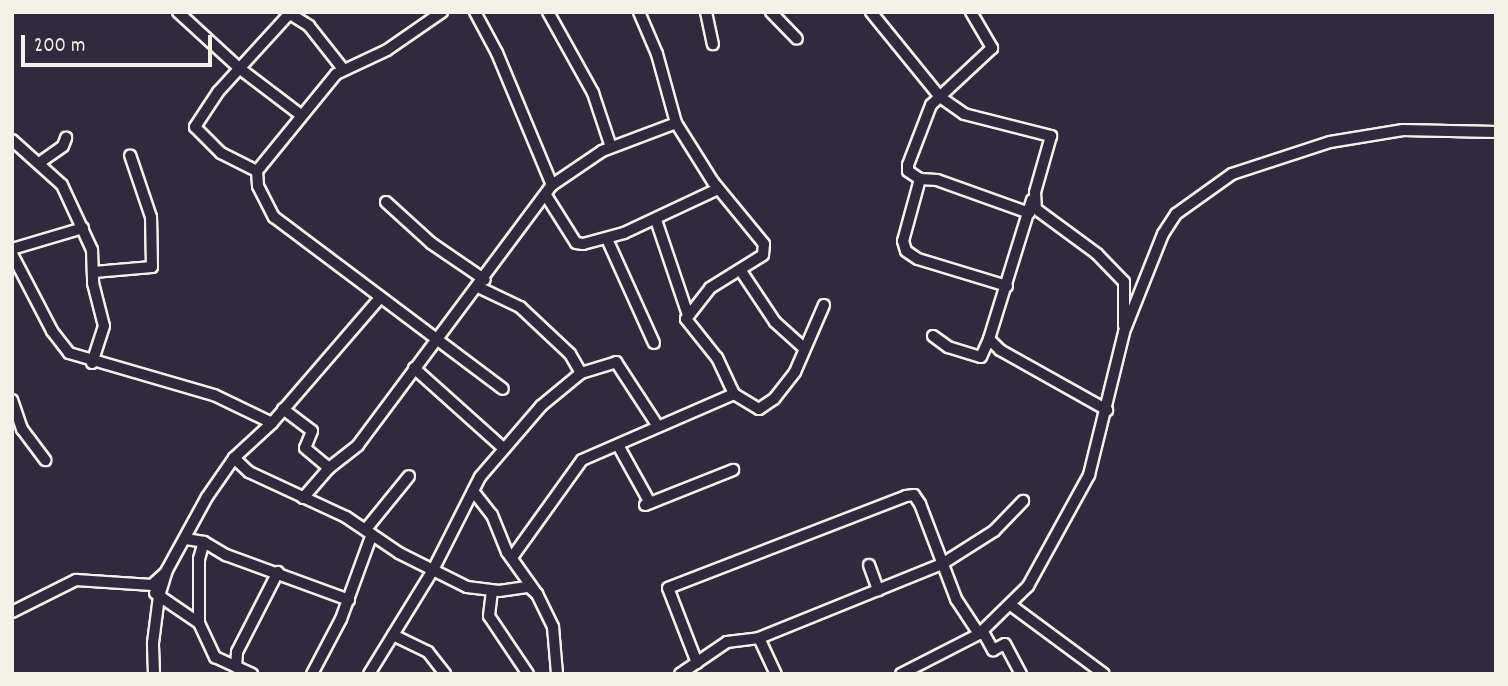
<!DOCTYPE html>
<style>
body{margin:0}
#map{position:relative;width:1508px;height:686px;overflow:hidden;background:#2f2a3d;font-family:Dekko,sans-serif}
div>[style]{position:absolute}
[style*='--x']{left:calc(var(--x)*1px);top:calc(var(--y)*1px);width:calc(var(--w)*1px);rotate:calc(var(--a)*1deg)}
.roads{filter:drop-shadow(2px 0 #f4f1e8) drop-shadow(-2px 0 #f4f1e8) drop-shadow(0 2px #f4f1e8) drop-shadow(0 -2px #f4f1e8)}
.minor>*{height:10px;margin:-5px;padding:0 5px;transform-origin:5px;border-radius:5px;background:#2f2a3d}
span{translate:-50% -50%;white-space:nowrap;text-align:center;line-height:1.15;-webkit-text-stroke:5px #2f2a3d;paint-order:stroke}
.frame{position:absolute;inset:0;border:14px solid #f4f1e8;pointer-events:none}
.scale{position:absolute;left:21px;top:35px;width:191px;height:32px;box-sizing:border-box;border:4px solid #f4f1e8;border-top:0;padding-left:9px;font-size:21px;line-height:24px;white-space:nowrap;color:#f4f1e8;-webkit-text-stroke:5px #2f2a3d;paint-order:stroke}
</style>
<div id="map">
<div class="roads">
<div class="minor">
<div style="--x:178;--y:12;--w:83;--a:42.6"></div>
<div style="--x:239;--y:68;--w:78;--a:37.2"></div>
<div style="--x:287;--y:12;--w:26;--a:32"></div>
<div style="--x:309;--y:26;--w:55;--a:51.7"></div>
<div style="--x:291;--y:12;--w:108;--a:132.4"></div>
<div style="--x:218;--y:92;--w:42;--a:123.3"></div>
<div style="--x:195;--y:127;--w:37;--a:45"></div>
<div style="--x:221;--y:153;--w:40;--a:26.6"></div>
<div style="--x:257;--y:171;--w:125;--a:-50.8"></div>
<div style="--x:336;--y:74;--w:56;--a:-25.2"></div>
<div style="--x:387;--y:50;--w:67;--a:-34.6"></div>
<div style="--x:475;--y:12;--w:47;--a:61.8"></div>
<div style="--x:497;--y:53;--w:143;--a:67.4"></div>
<div style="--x:548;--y:12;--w:93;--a:60.9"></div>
<div style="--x:593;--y:93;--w:57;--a:71.6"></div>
<div style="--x:706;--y:12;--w:33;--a:78"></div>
<div style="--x:771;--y:12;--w:37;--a:46"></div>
<div style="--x:871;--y:12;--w:109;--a:50.9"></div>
<div style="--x:940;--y:97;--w:29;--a:35"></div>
<div style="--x:964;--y:114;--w:90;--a:14.2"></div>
<div style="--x:1051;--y:136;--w:58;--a:105.9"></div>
<div style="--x:1035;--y:192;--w:17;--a:87"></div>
<div style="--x:1036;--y:209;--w:76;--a:36.4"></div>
<div style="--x:1097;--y:254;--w:39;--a:46"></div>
<div style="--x:1124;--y:282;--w:44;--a:90"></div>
<div style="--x:971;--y:12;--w:42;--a:59.7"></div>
<div style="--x:992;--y:48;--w:83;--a:136.9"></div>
<div style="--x:931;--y:105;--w:64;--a:111"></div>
<div style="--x:908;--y:165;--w:6;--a:90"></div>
<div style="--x:908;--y:171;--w:14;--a:34"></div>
<div style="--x:920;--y:179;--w:64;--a:105.3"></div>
<div style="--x:903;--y:241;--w:10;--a:73"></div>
<div style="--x:906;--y:251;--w:14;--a:34"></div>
<div style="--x:918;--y:259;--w:93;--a:16.9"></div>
<div style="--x:12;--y:140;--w:67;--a:42"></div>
<div style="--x:62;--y:185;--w:72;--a:65.2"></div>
<div style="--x:92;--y:250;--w:33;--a:88"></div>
<div style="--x:93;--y:283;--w:44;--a:75.7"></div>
<div style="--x:104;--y:326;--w:39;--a:108"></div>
<div style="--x:39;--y:163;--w:29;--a:-35"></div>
<div style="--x:63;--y:146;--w:9;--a:-69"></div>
<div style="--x:257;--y:171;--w:15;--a:86"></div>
<div style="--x:258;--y:186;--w:35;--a:63"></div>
<div style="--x:274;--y:217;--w:286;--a:36.9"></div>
<div style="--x:920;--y:179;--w:17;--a:3"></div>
<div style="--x:937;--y:180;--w:98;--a:19.7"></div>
<div style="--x:547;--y:197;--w:54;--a:57.8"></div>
<div style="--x:576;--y:243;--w:7;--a:8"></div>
<div style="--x:583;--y:244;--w:42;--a:-15"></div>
<div style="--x:624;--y:233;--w:104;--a:-25.1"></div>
<div style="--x:1032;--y:200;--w:145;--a:107.2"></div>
<div style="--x:989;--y:339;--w:16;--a:45"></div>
<div style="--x:1000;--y:350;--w:123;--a:29.3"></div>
<div style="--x:386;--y:202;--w:61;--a:42.3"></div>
<div style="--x:431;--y:243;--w:65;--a:34.4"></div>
<div style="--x:657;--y:223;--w:97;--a:71.4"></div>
<div style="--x:607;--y:239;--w:114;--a:65.7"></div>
<div style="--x:12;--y:249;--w:74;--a:-16.5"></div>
<div style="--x:12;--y:254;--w:87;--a:62.5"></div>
<div style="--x:52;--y:331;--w:28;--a:52"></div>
<div style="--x:69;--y:353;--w:151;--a:16.2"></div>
<div style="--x:214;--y:395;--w:64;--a:25.8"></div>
<div style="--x:741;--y:271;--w:61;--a:56.3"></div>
<div style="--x:775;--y:322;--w:40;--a:42"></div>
<div style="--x:94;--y:272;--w:58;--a:-4.9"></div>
<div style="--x:152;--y:267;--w:50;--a:-91.1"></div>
<div style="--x:151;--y:217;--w:65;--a:-108.7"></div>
<div style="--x:478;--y:287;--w:47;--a:25.5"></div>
<div style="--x:520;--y:307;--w:69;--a:43.2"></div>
<div style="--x:570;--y:354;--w:22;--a:60"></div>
<div style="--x:933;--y:336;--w:19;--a:36"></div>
<div style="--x:948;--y:347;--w:34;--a:17"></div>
<div style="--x:981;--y:357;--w:20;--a:-66"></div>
<div style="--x:414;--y:368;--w:118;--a:41.9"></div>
<div style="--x:734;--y:394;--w:29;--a:31"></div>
<div style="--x:759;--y:409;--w:18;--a:-34"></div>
<div style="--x:774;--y:399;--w:34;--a:-52"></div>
<div style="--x:795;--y:372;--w:73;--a:-66.6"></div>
<div style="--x:12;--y:400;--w:31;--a:71"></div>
<div style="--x:22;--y:429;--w:39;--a:53"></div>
<div style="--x:283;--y:409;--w:36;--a:37"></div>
<div style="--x:312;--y:431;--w:18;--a:112"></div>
<div style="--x:305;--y:448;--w:31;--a:40"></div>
<div style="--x:619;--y:447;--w:64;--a:61"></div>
<div style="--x:234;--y:458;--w:21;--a:43"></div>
<div style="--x:249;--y:472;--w:107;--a:24.9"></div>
<div style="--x:346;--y:517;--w:64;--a:34.2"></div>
<div style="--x:399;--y:553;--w:76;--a:26.6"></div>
<div style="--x:467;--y:587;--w:32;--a:7"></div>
<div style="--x:499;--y:591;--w:30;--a:-8"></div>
<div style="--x:529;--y:587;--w:11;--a:41"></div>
<div style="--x:473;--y:491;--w:31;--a:52"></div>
<div style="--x:492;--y:515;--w:40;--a:68"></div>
<div style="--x:507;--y:552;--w:52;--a:54.5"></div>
<div style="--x:537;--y:594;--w:37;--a:64"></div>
<div style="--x:553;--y:627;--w:47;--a:85.1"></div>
<div style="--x:303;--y:498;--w:40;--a:-49"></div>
<div style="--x:329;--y:468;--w:37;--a:-38"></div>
<div style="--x:358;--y:445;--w:324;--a:-53.3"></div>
<div style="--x:552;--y:185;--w:60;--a:-34.2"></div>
<div style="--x:602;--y:151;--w:79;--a:-20.7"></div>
<div style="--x:645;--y:505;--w:95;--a:-21.7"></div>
<div style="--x:366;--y:529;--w:68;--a:-50.9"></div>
<div style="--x:186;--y:539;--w:18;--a:9"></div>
<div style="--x:204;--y:542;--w:26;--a:31"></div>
<div style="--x:226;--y:555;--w:131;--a:20.1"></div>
<div style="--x:513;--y:556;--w:118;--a:-54.3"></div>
<div style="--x:582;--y:460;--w:166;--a:-23.5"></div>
<div style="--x:734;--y:394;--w:40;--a:-115"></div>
<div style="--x:717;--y:358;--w:50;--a:-128.5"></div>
<div style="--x:686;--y:319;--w:39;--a:-52"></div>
<div style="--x:710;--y:288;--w:62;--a:-31.9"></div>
<div style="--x:763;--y:255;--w:11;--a:-85"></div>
<div style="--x:764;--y:244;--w:80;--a:-129.4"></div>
<div style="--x:713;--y:182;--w:70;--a:-122.1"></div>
<div style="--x:676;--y:123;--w:72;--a:-105.4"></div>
<div style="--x:657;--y:54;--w:46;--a:-113.2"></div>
<div style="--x:869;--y:565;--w:27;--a:70"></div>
<div style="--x:492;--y:591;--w:25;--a:97"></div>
<div style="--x:489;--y:616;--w:70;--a:56.1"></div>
<div style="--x:155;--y:593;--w:53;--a:34.3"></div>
<div style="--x:199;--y:623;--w:38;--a:65"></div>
<div style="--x:215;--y:657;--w:41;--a:24.7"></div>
<div style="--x:1012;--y:606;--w:114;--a:36.5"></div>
<div style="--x:12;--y:612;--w:72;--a:-26.6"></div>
<div style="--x:76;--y:580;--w:76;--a:3.8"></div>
<div style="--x:152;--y:585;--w:19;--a:-43"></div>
<div style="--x:199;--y:623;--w:64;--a:-90"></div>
<div style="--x:199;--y:559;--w:18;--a:-74"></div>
<div style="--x:983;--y:632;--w:21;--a:61"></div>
<div style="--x:993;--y:650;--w:13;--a:-27"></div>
<div style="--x:1005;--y:644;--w:34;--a:62"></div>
<div style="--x:393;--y:635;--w:39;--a:26"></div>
<div style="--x:428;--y:652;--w:28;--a:52"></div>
<div style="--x:759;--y:638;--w:40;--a:65"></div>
<div style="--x:697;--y:663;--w:80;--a:-111.1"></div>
<div style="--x:668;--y:588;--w:255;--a:-21.1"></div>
<div style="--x:906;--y:496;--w:8;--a:-7"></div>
<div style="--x:914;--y:495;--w:11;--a:56"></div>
<div style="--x:920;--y:504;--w:102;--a:69.2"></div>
<div style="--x:956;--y:599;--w:42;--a:56.7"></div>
<div style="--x:236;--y:667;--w:15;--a:-86"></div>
<div style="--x:237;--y:652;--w:90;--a:-62.9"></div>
<div style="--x:154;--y:674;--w:31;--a:-92"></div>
<div style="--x:153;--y:643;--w:47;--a:-82.7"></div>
<div style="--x:159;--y:596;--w:27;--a:-73"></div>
<div style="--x:167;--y:570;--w:83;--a:-61.3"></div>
<div style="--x:207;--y:497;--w:47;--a:-55.3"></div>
<div style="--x:234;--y:458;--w:52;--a:-42.6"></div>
<div style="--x:272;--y:423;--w:164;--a:-49.2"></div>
<div style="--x:312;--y:674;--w:62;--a:-62.2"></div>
<div style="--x:341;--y:619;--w:90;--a:-70"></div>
<div style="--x:369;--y:674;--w:122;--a:-58.4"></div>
<div style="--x:433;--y:570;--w:104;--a:-63.2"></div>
<div style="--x:480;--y:477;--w:94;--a:-49.3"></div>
<div style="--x:541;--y:406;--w:52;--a:-39.5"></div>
<div style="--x:581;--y:373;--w:37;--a:-17"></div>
<div style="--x:616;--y:362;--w:75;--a:56.9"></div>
<div style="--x:680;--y:674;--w:57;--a:-34.2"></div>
<div style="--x:727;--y:642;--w:32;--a:-7"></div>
<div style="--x:759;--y:638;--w:197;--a:-22"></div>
<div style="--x:942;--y:564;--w:62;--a:-32.4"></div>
<div style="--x:994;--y:531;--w:42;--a:-46"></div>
<div style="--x:901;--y:674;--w:88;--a:-27.1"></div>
<div style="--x:979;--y:634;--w:69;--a:-44.4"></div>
<div style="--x:1028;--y:586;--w:127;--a:-61.2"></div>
<div style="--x:1089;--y:475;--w:147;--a:-76.2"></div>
<div style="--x:1124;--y:332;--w:105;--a:-68.3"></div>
<div style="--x:1163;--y:234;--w:24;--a:-57"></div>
<div style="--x:1176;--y:214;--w:69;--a:-35.5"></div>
<div style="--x:1232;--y:174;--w:103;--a:-18.1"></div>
<div style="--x:1330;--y:142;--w:74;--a:-9.3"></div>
<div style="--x:1403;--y:130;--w:93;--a:1.2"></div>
</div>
</div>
<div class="frame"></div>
<div class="scale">200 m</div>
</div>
